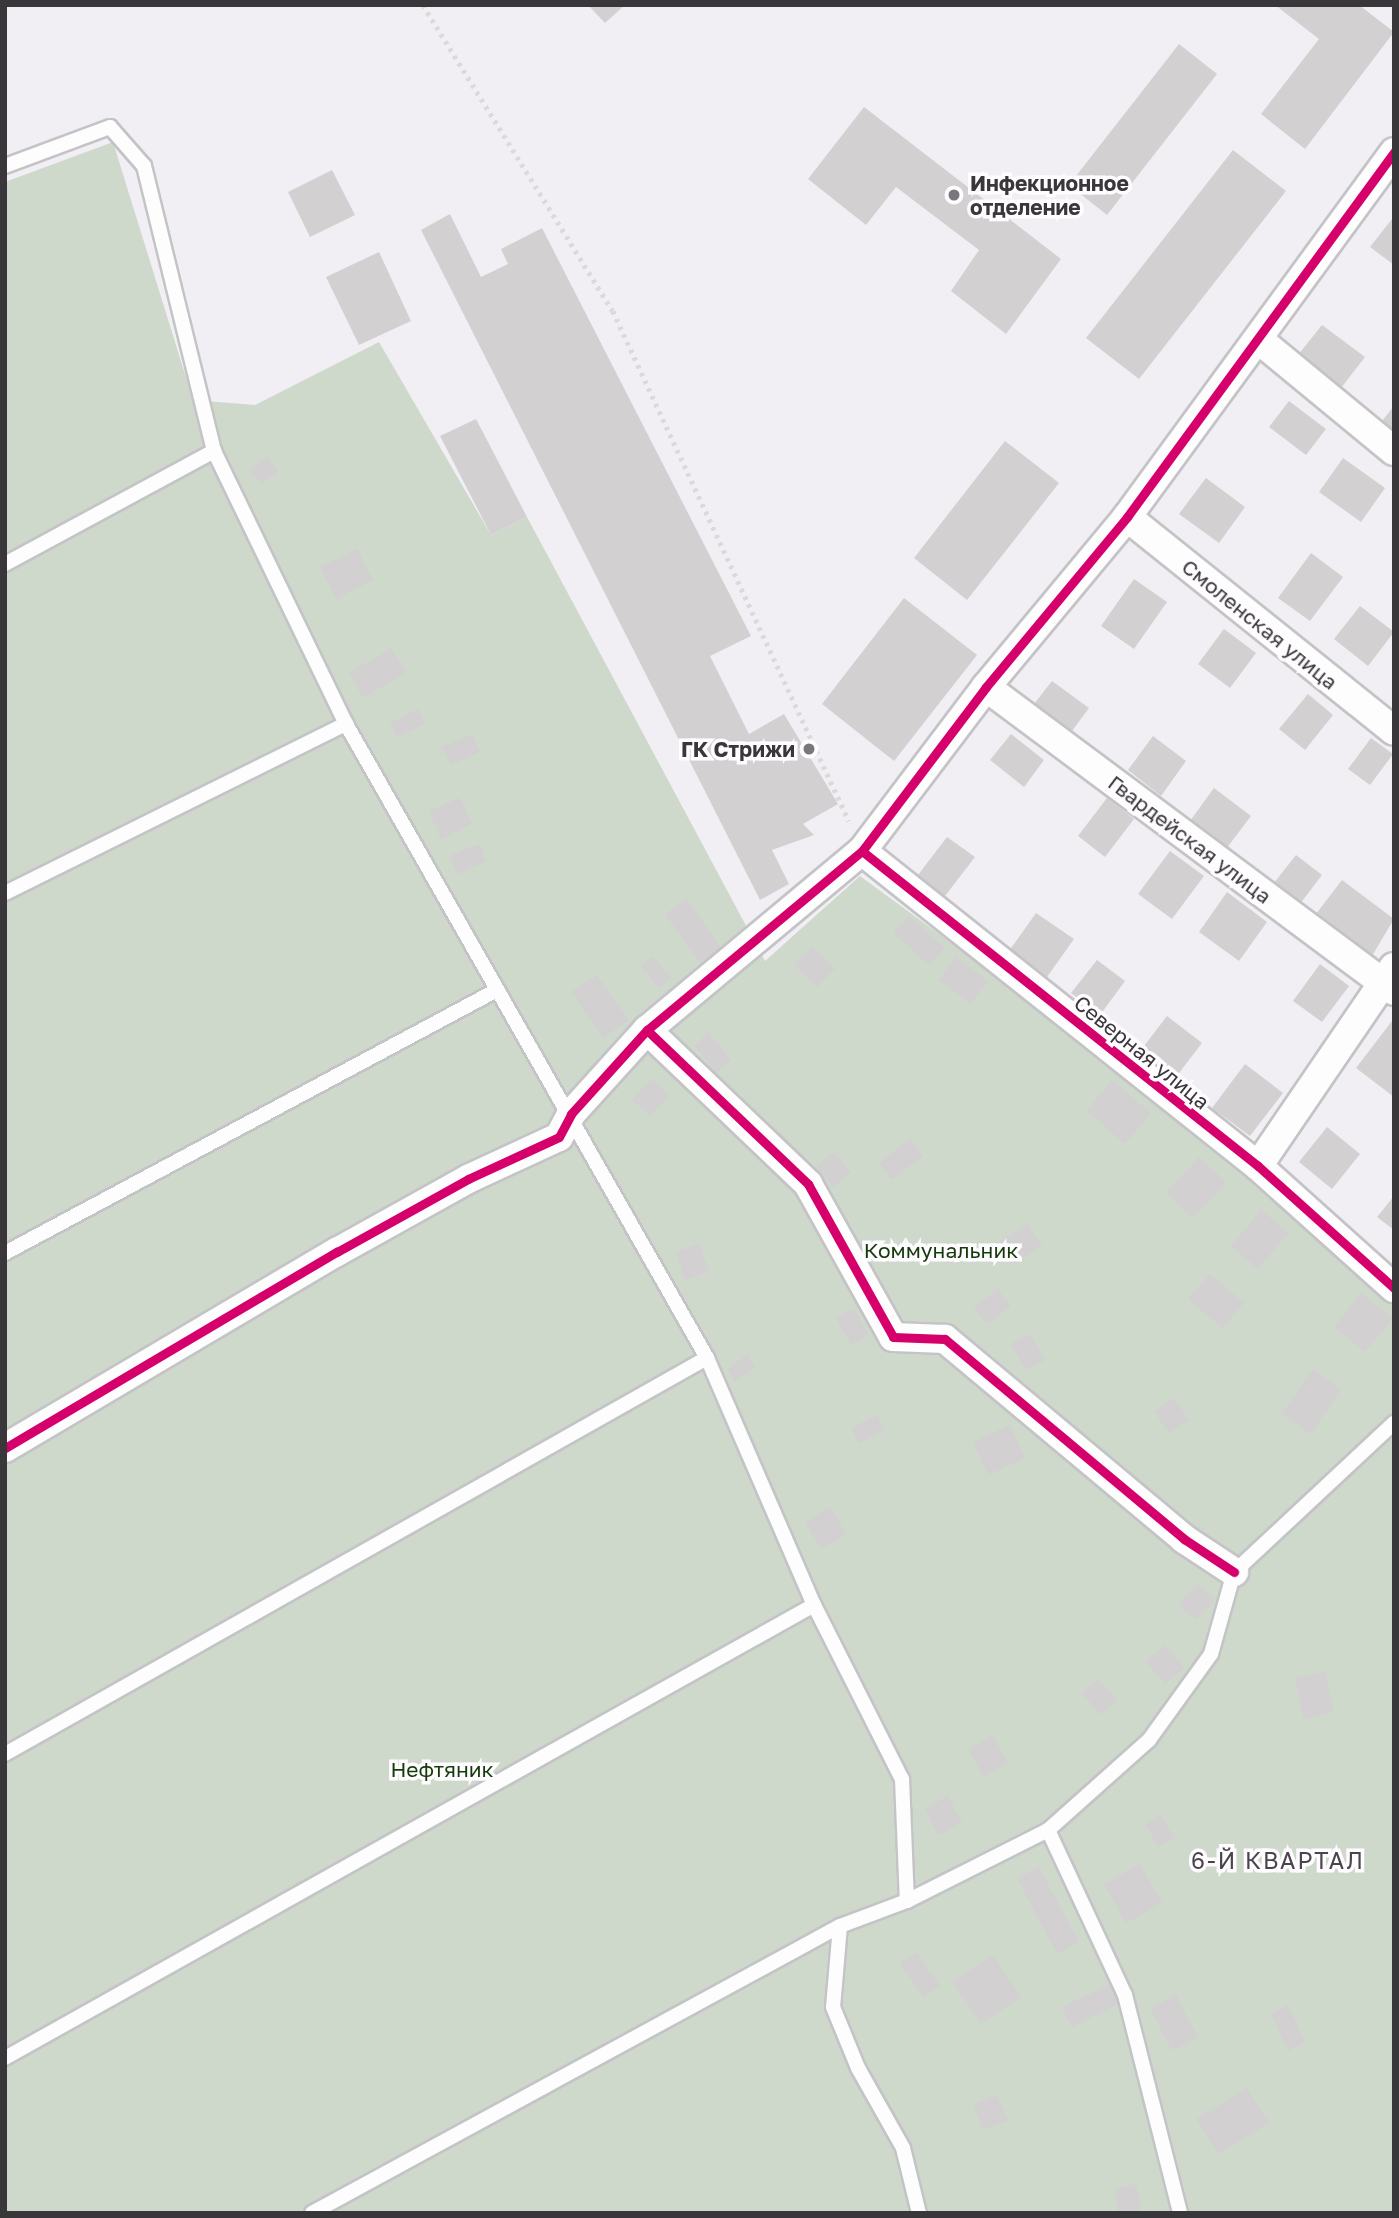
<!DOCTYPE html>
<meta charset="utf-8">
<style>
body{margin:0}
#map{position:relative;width:1399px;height:2218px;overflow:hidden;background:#f1eff3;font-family:"Golos Text",sans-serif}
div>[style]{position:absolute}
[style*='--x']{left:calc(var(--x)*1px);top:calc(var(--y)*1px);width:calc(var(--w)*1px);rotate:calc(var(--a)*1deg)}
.green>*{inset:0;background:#ced9cc}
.building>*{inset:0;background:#d2d0d1}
.path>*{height:4.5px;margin-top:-2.25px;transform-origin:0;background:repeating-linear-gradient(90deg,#dadada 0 3.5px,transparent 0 8.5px)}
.roads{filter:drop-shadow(2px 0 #c4c3c6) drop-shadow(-2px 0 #c4c3c6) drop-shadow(0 2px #c4c3c6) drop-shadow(0 -2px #c4c3c6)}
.service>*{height:14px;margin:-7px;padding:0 7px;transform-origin:7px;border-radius:7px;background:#fdfdfd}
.minor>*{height:28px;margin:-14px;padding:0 14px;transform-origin:14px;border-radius:14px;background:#fdfdfd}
.cycleway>*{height:9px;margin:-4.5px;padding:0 4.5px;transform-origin:4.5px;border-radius:4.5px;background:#d6006c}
.dots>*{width:19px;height:19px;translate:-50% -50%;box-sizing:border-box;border:4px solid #fefcff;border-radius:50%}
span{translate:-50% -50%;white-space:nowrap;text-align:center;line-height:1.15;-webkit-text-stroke:7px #fefcff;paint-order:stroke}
.poi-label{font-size:21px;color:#39373a;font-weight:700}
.left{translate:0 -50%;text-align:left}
.right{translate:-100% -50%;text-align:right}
.street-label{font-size:21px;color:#39373a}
.park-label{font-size:21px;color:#143b09}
.neighbourhood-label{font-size:23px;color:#49454b;letter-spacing:2px}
.frame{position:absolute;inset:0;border:7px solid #39373a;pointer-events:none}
</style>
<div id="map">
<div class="green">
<div style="clip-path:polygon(113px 142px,193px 400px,255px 405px,379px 342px,491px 535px,527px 517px,765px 961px,860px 876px,1103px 1054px,1394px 1304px,1394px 2213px,5px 2213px,5px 182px)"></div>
</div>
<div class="building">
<div style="clip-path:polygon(588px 5px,625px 5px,605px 23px)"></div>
<div style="clip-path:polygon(1275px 5px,1359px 5px,1394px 32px,1305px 149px,1261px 114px,1319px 39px)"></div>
<div style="clip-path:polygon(1179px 44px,1217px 74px,1107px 215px,1069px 185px)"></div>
<div style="clip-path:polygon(864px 107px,1061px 259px,1006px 334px,951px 291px,979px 250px,896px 187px,866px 225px,808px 179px)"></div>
<div style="clip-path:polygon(1233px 150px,1286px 191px,1139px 379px,1086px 338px)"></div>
<div style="clip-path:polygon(332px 170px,355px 215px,310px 237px,288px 192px)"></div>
<div style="clip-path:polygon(450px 214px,481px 277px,508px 264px,501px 249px,542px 228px,751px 636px,710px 656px,749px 734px,784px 714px,838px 804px,803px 824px,814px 835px,772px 850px,789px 884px,760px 900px,421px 230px)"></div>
<div style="clip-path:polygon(1392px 219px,1394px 220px,1394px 265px,1370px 247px)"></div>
<div style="clip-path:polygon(379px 252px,411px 321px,359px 345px,326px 277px)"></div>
<div style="clip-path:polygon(1322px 325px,1365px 357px,1341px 388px,1298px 355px)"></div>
<div style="clip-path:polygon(1289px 401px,1326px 429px,1306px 455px,1269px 427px)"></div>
<div style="clip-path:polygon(1394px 406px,1394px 438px,1378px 426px)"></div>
<div style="clip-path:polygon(476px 419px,527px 517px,491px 535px,440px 436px)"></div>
<div style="clip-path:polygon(1005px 441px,1059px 483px,967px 600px,914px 558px)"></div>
<div style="clip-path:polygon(267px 456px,278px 471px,261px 484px,250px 470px)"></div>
<div style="clip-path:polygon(1343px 458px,1385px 488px,1361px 522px,1319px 492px)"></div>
<div style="clip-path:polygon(1206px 478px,1245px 507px,1219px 543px,1179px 514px)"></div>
<div style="clip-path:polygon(357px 549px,373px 580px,336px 599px,320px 567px)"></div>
<div style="clip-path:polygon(1311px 553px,1343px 577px,1310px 621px,1278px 598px)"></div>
<div style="clip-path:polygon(1134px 579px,1167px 602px,1134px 649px,1101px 626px)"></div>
<div style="clip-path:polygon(904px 598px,977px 655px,894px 761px,822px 704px)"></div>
<div style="clip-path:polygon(1360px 606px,1394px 632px,1368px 666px,1334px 639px)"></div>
<div style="clip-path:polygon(1224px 629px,1256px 653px,1230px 688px,1198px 664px)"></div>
<div style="clip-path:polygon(392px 648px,406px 673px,363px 698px,349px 673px)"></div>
<div style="clip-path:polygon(1052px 681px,1089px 708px,1072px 731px,1034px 704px)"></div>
<div style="clip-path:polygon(1308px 694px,1333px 715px,1305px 750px,1279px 729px)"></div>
<div style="clip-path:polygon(418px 709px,425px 724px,397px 737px,390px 723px)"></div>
<div style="clip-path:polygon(472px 734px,480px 752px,450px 765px,442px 747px)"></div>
<div style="clip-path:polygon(1011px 734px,1044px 760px,1024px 787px,990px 760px)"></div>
<div style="clip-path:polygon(1153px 736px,1186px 761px,1161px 796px,1128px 770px)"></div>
<div style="clip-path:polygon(1371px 738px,1393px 754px,1370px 785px,1348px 769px)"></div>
<div style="clip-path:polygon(1214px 788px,1251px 816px,1226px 849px,1190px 821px)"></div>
<div style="clip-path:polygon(460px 797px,472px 824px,441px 839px,429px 812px)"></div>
<div style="clip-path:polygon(1107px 798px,1134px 819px,1105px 857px,1078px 836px)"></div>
<div style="clip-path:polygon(947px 837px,975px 857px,945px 896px,918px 875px)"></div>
<div style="clip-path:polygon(479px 844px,486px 861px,457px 874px,450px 856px)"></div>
<div style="clip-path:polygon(1170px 851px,1204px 876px,1172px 919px,1138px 894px)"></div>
<div style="clip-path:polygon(1296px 855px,1322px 875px,1300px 904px,1274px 883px)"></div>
<div style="clip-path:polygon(1342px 880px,1394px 919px,1372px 956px,1316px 914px)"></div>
<div style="clip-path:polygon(1227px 892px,1267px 922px,1239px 961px,1199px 932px)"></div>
<div style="clip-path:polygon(687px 899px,722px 949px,700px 963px,665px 914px)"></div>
<div style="clip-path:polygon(1036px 913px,1074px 939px,1047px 977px,1009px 951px)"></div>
<div style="clip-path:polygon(909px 916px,945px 948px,929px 965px,893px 933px)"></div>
<div style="clip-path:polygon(812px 947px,835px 969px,817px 987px,794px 965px)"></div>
<div style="clip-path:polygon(653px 956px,671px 978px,659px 988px,641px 966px)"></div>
<div style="clip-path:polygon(956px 957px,988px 981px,971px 1004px,939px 980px)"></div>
<div style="clip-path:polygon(1097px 960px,1125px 981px,1100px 1015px,1071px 993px)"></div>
<div style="clip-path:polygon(1320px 964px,1349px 986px,1322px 1022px,1293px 1001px)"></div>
<div style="clip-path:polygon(597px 975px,629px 1020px,603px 1038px,571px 992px)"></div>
<div style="clip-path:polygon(1167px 1016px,1202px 1043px,1176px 1077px,1141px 1050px)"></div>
<div style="clip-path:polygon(1392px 1021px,1394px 1022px,1394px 1097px,1356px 1068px)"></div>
<div style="clip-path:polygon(709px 1033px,731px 1061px,716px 1073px,694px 1045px)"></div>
<div style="clip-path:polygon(1245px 1064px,1283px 1093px,1250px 1136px,1212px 1108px)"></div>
<div style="clip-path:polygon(651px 1079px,670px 1095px,651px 1116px,632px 1100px)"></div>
<div style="clip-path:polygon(1112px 1080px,1151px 1113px,1125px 1144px,1087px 1111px)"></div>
<div style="clip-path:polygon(1327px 1127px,1360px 1154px,1332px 1189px,1299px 1162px)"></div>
<div style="clip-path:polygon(910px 1139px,923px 1156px,892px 1179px,879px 1163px)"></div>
<div style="clip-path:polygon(834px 1152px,851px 1173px,833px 1187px,817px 1166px)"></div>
<div style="clip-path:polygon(1199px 1157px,1226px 1182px,1193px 1218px,1166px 1193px)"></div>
<div style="clip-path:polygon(1394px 1196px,1394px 1230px,1377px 1217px)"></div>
<div style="clip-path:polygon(1261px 1210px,1288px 1233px,1258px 1269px,1231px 1246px)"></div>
<div style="clip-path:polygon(1028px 1224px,1042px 1246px,1015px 1264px,1000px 1242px)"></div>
<div style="clip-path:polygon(699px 1244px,709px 1271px,685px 1280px,676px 1252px)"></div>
<div style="clip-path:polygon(1210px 1274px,1244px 1303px,1222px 1328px,1188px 1299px)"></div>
<div style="clip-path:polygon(998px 1289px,1011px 1307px,986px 1324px,974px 1307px)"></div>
<div style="clip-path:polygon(1361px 1293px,1393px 1318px,1365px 1352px,1334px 1327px)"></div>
<div style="clip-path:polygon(854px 1308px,869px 1335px,851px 1345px,836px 1318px)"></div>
<div style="clip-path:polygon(1030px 1334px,1045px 1360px,1026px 1370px,1011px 1344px)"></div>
<div style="clip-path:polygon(747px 1355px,756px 1367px,735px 1382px,727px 1369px)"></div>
<div style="clip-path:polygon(1312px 1369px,1341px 1389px,1311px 1434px,1282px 1414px)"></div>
<div style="clip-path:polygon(1174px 1398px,1189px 1420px,1169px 1433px,1154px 1412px)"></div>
<div style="clip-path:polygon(877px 1415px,885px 1430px,859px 1443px,851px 1428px)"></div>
<div style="clip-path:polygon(1010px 1425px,1025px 1458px,988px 1475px,973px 1442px)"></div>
<div style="clip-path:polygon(830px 1507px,846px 1534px,821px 1549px,805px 1522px)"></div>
<div style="clip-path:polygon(1198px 1584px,1215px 1600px,1196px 1620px,1179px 1605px)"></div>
<div style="clip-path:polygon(1165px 1645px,1185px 1668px,1165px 1684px,1146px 1661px)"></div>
<div style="clip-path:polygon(1325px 1672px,1334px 1712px,1304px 1719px,1295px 1678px)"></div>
<div style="clip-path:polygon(1099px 1679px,1117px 1700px,1101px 1715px,1082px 1693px)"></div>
<div style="clip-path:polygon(992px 1735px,1008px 1762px,984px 1777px,968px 1749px)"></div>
<div style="clip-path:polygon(948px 1796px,962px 1823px,938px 1835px,925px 1809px)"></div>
<div style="clip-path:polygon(1161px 1815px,1174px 1838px,1158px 1847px,1145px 1823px)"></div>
<div style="clip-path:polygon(1140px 1864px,1162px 1903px,1126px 1923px,1104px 1884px)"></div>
<div style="clip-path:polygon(1039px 1867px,1079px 1942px,1057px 1954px,1017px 1878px)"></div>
<div style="clip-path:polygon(917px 1952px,940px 1986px,923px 1997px,900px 1963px)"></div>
<div style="clip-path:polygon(993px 1955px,1021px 1997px,981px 2024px,953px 1982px)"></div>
<div style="clip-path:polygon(1109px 1985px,1119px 2004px,1072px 2027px,1062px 2007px)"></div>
<div style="clip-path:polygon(1176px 1995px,1198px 2038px,1172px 2051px,1150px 2008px)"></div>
<div style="clip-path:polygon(1288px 2005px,1305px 2042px,1288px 2051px,1271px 2014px)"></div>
<div style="clip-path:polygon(1247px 2088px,1269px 2123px,1218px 2154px,1196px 2119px)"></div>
<div style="clip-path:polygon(997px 2095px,1008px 2120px,983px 2130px,973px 2105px)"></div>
<div style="clip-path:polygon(1136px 2184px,1142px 2211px,1119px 2213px,1114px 2189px)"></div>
</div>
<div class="path">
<div style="--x:423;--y:5;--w:360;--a:58.2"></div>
<div style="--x:613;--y:311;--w:562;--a:65.17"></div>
</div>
<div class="roads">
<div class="service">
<div style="--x:5;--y:166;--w:112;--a:-20.4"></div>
<div style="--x:110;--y:127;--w:52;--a:48.9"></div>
<div style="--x:144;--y:166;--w:293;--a:76.2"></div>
<div style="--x:214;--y:451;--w:303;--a:64.2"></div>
<div style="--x:346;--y:724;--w:730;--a:60.34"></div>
<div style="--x:707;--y:1358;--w:269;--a:66.6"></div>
<div style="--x:814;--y:1605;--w:195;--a:63.2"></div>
<div style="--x:902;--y:1779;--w:122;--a:87.7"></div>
<div style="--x:5;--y:564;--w:238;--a:-28.4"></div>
<div style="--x:5;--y:893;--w:381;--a:-26.4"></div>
<div style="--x:5;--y:1253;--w:556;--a:-28.13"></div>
<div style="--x:5;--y:1754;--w:806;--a:-29.43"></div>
<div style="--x:1048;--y:1830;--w:182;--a:65"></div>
<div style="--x:1125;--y:1995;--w:225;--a:75.8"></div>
<div style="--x:840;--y:1926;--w:81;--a:94.9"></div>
<div style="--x:833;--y:2007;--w:66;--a:67.7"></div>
<div style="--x:858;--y:2068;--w:92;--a:60.6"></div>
<div style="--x:903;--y:2148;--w:67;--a:76.2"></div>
<div style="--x:5;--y:2058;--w:927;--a:-29.25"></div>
<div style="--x:312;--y:2213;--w:601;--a:-28.53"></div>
<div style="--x:840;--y:1926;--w:72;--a:-20.5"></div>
<div style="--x:907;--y:1901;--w:158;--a:-26.7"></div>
<div style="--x:1048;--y:1830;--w:135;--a:-41.7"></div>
<div style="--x:1149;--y:1740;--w:106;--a:-54.2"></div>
<div style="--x:1211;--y:1654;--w:85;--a:-74.3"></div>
<div style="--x:1234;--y:1572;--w:219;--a:-43"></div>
</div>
<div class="minor">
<div style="--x:1258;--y:339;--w:176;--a:39.5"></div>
<div style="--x:1127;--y:517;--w:342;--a:38.7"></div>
<div style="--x:986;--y:687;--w:509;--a:36.69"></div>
<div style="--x:862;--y:851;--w:506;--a:38.5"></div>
<div style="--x:1258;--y:1166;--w:183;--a:41.9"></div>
<div style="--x:647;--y:1030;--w:223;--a:43.7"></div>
<div style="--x:808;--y:1184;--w:175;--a:60.9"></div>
<div style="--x:893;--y:1337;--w:52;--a:2.2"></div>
<div style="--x:945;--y:1339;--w:312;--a:39.9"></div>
<div style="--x:1184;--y:1539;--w:60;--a:33.4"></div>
<div style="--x:1258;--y:1166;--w:241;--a:-55.7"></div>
<div style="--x:5;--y:1448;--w:386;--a:-30.6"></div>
<div style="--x:337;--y:1252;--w:150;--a:-29.1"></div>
<div style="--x:468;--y:1179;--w:100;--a:-24.8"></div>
<div style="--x:559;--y:1137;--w:26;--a:-62"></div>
<div style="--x:571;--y:1114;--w:113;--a:-47.9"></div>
<div style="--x:647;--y:1030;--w:280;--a:-39.8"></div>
<div style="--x:862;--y:851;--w:206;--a:-52.9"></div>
<div style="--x:986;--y:687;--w:221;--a:-50.3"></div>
<div style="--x:1127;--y:517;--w:452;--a:-53.8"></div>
</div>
</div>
<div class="cycleway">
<div style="--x:862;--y:851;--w:506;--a:38.5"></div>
<div style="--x:1258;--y:1166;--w:183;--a:41.9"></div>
<div style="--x:647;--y:1030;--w:223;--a:43.7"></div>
<div style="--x:808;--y:1184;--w:175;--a:60.9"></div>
<div style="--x:893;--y:1337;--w:52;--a:2.2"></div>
<div style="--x:945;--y:1339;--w:312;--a:39.9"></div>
<div style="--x:1184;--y:1539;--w:60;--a:33.4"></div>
<div style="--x:5;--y:1448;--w:386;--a:-30.6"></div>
<div style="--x:337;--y:1252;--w:150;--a:-29.1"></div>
<div style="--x:468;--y:1179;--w:100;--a:-24.8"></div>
<div style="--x:559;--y:1137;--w:26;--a:-62"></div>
<div style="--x:571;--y:1114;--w:113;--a:-47.9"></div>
<div style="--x:647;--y:1030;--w:280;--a:-39.8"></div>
<div style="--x:862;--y:851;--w:206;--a:-52.9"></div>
<div style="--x:986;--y:687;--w:221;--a:-50.3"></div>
<div style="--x:1127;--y:517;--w:452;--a:-53.8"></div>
</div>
<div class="dots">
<div style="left:954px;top:195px;background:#79777b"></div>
<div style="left:809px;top:749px;background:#79777b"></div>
</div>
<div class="poi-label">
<span class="left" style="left:970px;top:195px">Инфекционное<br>отделение</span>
<span class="right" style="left:795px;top:749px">ГК Стрижи</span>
</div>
<div class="street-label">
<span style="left:1260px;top:624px;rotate:39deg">Смоленская улица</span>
<span style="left:1190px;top:839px;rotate:37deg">Гвардейская улица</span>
<span style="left:1142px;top:1052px;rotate:39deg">Северная улица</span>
</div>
<div class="park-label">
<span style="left:941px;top:1250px">Коммунальник</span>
<span style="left:442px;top:1769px">Нефтяник</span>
</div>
<div class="neighbourhood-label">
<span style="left:1278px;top:1860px">6-Й КВАРТАЛ</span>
</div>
<div class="frame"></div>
</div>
